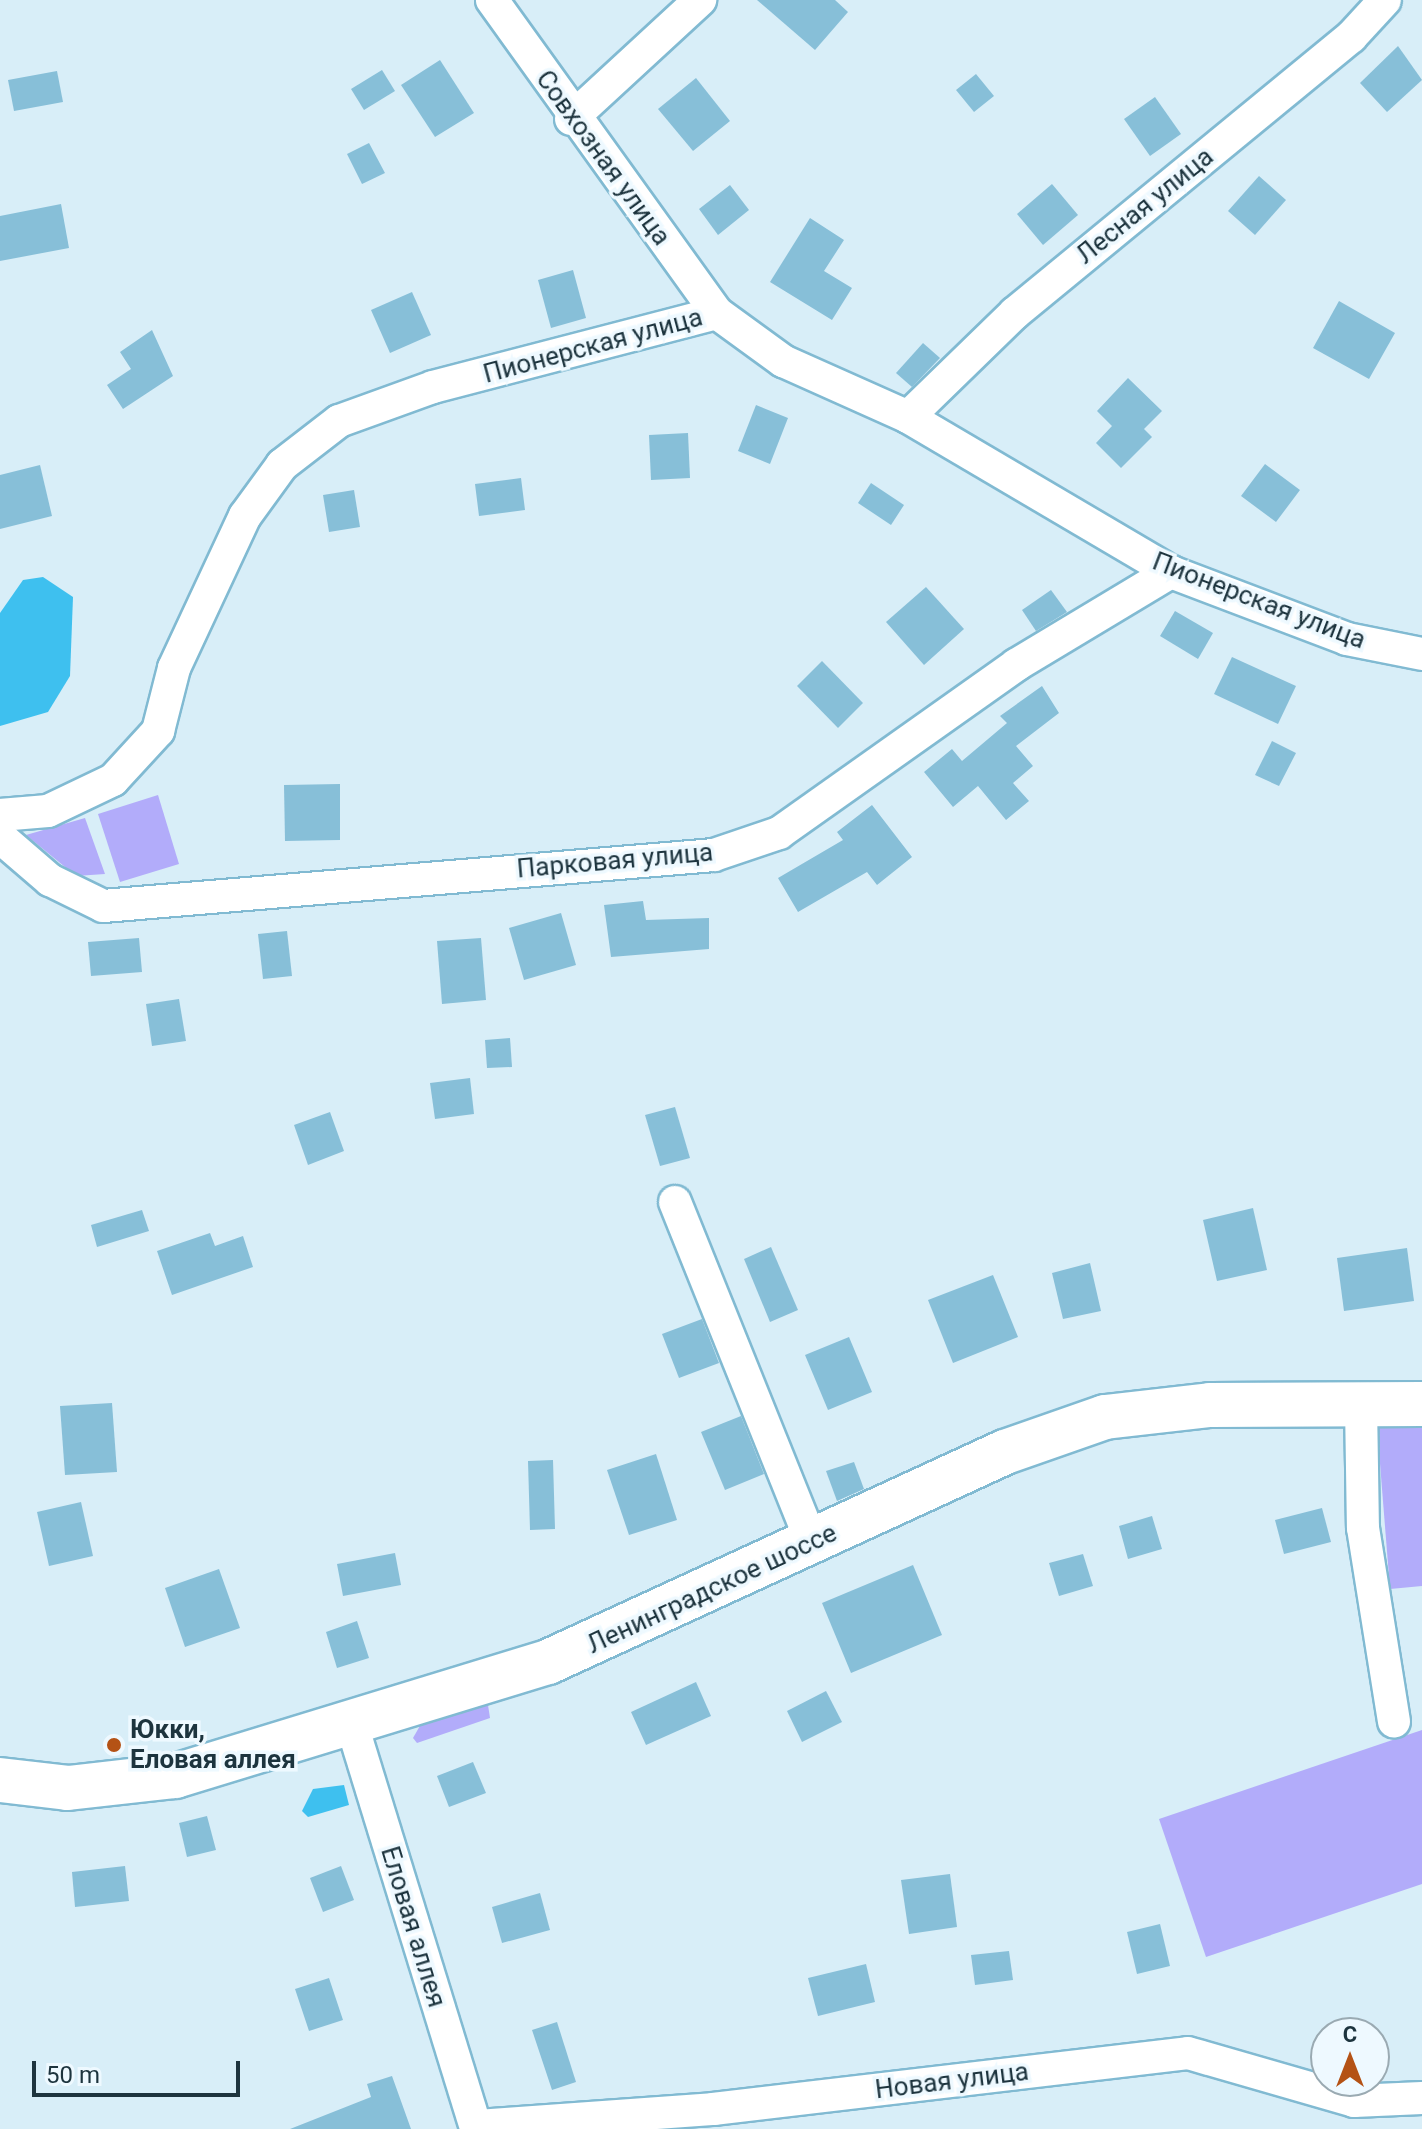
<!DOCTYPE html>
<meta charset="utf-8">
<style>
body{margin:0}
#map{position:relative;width:1422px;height:2129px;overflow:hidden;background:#d8eef8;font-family:Roboto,sans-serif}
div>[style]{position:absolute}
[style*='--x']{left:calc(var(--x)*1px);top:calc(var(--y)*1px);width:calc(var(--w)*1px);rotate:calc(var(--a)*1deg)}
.green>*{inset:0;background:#b2acfa}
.water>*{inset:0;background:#3ec0ef}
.building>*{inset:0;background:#87bfd8}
.roads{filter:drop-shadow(2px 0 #81bad2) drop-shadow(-2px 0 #81bad2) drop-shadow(0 2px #81bad2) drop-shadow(0 -2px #81bad2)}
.minor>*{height:32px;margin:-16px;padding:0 16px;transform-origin:16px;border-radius:16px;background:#fff}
.secondary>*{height:44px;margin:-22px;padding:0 22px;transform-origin:22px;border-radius:22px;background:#fff}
.dots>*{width:22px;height:22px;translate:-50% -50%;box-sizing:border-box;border:4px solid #eef9ff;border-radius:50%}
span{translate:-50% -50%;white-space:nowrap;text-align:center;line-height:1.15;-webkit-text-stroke:7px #eef9ff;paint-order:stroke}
.street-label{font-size:26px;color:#1d343e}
.poi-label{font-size:26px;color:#1d343e;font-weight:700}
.left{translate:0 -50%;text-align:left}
.north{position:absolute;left:1310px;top:2017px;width:80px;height:80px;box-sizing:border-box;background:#eef9ff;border:2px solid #9aaab2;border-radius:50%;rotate:0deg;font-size:22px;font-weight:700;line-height:32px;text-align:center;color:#1d343e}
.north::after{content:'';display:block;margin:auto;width:28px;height:36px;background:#b45215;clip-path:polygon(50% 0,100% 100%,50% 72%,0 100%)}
.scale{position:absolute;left:32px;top:2061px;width:208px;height:36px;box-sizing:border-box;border:4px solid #1d343e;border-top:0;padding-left:10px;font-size:24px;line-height:28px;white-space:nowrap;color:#1d343e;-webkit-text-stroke:6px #eef9ff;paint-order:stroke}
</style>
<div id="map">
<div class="green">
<div style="clip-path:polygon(158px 795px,179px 864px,120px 882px,98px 814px)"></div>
<div style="clip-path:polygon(85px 818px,105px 874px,76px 876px,26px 835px)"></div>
<div style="clip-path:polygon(1377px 1426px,1422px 1426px,1422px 1586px,1390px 1589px)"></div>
<div style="clip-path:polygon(488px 1705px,490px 1718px,417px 1743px,413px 1738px,425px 1717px)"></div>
<div style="clip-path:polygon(1422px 1730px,1422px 1884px,1206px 1957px,1159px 1819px)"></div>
</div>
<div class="water">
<div style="clip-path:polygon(43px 577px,73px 597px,70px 676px,48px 712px,0 726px,0 613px,23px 580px)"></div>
<div style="clip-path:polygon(344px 1785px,349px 1805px,308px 1817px,302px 1811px,313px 1789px)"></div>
</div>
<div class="building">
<div style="clip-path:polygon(757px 0,835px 0,848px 12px,815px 50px)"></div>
<div style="clip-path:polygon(1398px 46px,1422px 80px,1387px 112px,1360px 83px)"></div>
<div style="clip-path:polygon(440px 60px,474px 113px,435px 137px,401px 85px)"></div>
<div style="clip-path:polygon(382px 70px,395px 91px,364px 110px,351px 89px)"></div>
<div style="clip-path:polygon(57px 71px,63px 102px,14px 111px,8px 80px)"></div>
<div style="clip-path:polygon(976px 74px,994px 96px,974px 112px,956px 90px)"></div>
<div style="clip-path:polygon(696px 78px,730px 121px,693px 151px,658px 109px)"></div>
<div style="clip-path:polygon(1155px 97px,1181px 134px,1150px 156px,1124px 119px)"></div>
<div style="clip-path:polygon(369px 143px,385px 173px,362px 184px,347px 154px)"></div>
<div style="clip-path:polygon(1259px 176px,1286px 200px,1255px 235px,1228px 211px)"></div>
<div style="clip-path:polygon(1052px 184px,1078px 215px,1043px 245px,1017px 214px)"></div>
<div style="clip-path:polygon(730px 185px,749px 210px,718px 235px,699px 209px)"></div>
<div style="clip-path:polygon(61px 204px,69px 248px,0 261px,0 216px)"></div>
<div style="clip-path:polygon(810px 218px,844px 240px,824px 271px,852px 288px,832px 320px,770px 282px)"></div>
<div style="clip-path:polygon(573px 270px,586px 318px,551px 328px,538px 280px)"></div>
<div style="clip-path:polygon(412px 292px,431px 335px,390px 353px,371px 310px)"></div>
<div style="clip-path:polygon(1339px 301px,1395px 333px,1369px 379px,1313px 348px)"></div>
<div style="clip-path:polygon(152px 330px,173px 376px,123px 409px,107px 385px,131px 369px,120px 352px)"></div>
<div style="clip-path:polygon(923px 343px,940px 358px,912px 387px,896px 373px)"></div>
<div style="clip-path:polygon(1128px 378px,1162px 411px,1144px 429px,1152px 437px,1121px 468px,1096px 443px,1112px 426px,1097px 411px)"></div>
<div style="clip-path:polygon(756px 405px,788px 418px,770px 464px,738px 451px)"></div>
<div style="clip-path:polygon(688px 433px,690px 478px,651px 480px,649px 435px)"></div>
<div style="clip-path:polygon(1265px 464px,1300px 490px,1276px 522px,1241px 496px)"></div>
<div style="clip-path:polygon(40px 465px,52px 516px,0 529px,0 475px)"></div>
<div style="clip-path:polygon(521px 478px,525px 510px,479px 516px,475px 484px)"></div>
<div style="clip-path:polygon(871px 483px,904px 505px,891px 525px,858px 503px)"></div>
<div style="clip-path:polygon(354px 490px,360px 527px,329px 532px,323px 495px)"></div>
<div style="clip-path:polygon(926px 587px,964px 629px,924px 665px,886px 622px)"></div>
<div style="clip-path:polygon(1051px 590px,1067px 612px,1036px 631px,1022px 610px)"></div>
<div style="clip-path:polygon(1175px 611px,1213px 633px,1198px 659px,1160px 636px)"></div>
<div style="clip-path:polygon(1232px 657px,1296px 686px,1278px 724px,1214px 694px)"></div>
<div style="clip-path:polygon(822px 661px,863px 703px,838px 728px,797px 686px)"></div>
<div style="clip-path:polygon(1042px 686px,1059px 713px,1016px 746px,1033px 766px,1013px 783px,1029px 801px,1006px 820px,978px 786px,953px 807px,924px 772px,952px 749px,962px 761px,1007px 723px,1000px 716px)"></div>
<div style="clip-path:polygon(1272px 741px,1296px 753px,1279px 786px,1255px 775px)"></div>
<div style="clip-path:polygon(340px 784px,340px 840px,285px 841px,284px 785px)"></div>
<div style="clip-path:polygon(872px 805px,912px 857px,877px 885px,867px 872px,798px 912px,778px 878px,843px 840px,837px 832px)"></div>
<div style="clip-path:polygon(643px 901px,646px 920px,709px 918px,709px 949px,611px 957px,604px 905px)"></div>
<div style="clip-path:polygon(561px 913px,576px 965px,524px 980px,509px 928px)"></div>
<div style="clip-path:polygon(287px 931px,292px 976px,263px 979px,258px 934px)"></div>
<div style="clip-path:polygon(139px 938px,142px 972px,91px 976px,88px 942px)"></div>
<div style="clip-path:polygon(481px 938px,486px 1000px,442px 1004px,437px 941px)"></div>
<div style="clip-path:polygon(179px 999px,186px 1041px,152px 1046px,146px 1004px)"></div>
<div style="clip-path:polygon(510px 1038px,512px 1067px,487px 1068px,485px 1040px)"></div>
<div style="clip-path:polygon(470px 1078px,474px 1114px,435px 1119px,430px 1083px)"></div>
<div style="clip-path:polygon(675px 1107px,690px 1158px,660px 1166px,645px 1115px)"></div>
<div style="clip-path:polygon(330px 1112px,344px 1151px,308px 1165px,294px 1125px)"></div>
<div style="clip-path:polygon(1253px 1208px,1267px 1270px,1217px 1281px,1203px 1220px)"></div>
<div style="clip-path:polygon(142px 1210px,149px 1231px,97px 1247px,91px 1225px)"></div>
<div style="clip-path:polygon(210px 1233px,215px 1246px,243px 1236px,253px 1267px,172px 1295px,157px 1251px)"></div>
<div style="clip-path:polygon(771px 1247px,798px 1310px,770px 1322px,744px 1259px)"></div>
<div style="clip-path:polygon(1407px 1248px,1414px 1301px,1344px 1311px,1337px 1258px)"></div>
<div style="clip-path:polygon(1090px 1263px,1101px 1311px,1063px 1319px,1052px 1273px)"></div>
<div style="clip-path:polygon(993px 1275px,1018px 1337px,953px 1363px,928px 1300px)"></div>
<div style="clip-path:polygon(702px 1319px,719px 1363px,679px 1378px,662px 1334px)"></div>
<div style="clip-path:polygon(849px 1337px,872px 1392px,828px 1410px,805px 1355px)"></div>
<div style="clip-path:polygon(112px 1403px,117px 1472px,65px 1475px,60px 1406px)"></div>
<div style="clip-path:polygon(741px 1416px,764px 1474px,725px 1490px,701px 1432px)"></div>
<div style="clip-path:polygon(656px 1454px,677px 1520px,629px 1535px,607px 1470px)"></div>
<div style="clip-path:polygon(553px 1460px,555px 1529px,530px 1530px,528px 1461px)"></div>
<div style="clip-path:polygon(854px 1462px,864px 1489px,837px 1501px,826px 1471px)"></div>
<div style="clip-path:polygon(81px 1502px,93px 1556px,49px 1566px,37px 1512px)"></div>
<div style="clip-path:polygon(1322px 1508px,1331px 1542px,1284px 1554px,1275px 1520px)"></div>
<div style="clip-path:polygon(1152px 1516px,1162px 1549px,1128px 1559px,1119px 1526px)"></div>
<div style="clip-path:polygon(395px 1553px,401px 1585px,343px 1596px,337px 1564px)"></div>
<div style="clip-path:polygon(1083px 1554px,1093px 1586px,1059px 1596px,1049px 1563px)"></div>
<div style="clip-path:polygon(913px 1565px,942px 1635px,851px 1673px,822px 1603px)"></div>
<div style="clip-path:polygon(219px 1569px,240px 1628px,185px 1647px,165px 1588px)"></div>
<div style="clip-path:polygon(357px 1621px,369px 1658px,337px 1668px,326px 1632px)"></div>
<div style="clip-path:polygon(696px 1682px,711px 1716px,646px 1745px,631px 1712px)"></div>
<div style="clip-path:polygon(826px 1691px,842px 1722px,802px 1742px,787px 1711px)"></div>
<div style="clip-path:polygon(473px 1762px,486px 1793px,449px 1807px,437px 1776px)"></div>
<div style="clip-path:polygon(207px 1816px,216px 1850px,187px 1857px,179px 1823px)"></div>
<div style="clip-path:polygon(125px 1866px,129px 1901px,75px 1907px,72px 1872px)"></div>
<div style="clip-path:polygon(341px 1866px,354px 1900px,323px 1912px,310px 1878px)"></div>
<div style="clip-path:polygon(950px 1874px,957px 1927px,909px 1934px,901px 1880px)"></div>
<div style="clip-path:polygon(540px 1893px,550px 1930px,502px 1943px,492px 1907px)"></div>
<div style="clip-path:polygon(1160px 1924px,1170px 1966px,1137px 1974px,1127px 1932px)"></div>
<div style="clip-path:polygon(1009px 1951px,1013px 1980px,975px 1985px,971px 1955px)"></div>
<div style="clip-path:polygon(866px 1964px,875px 2002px,818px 2016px,808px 1978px)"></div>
<div style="clip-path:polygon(329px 1978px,343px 2020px,309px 2031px,295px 1989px)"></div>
<div style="clip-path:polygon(557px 2022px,576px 2082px,552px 2090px,532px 2030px)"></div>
<div style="clip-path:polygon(392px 2076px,411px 2129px,290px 2129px,371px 2097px,367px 2084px)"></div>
</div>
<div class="roads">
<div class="minor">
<div style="--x:492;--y:0;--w:385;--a:54.3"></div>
<div style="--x:717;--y:313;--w:82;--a:36"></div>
<div style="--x:783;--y:361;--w:137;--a:24.1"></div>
<div style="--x:908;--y:417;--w:305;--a:30.5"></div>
<div style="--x:1171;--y:572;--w:188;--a:20.8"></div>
<div style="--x:1347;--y:639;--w:76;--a:11.3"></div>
<div style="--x:571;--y:119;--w:176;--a:-42.7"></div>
<div style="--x:908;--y:417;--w:149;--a:-44.2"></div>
<div style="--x:1015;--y:313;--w:435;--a:-39.4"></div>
<div style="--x:1351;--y:37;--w:50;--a:-47.4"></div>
<div style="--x:0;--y:815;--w:48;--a:-4.8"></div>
<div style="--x:48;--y:811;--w:72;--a:-25.5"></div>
<div style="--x:113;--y:780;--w:67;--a:-47.4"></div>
<div style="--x:158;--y:731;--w:65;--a:-75.7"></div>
<div style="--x:174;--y:668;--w:168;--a:-65"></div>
<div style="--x:245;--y:516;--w:63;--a:-54"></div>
<div style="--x:282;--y:465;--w:72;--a:-37.7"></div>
<div style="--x:339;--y:421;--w:100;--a:-19.9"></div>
<div style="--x:433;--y:387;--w:293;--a:-14.6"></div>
<div style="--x:0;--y:837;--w:66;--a:40.7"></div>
<div style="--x:50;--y:880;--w:59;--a:26.1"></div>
<div style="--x:103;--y:906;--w:613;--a:-4.77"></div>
<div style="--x:714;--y:855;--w:69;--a:-18.7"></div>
<div style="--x:779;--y:833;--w:291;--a:-35.3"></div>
<div style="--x:1016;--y:665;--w:181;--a:-31"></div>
<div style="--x:675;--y:1202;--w:367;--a:68.1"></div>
<div style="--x:1361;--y:1404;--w:124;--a:89.1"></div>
<div style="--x:1363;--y:1528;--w:196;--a:80.9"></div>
<div style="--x:352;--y:1725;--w:423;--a:72.9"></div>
<div style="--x:476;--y:2126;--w:238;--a:-4.1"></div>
<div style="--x:713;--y:2109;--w:478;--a:-6.7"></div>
<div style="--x:1188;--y:2053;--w:173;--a:16.1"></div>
<div style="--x:1354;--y:2101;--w:68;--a:-2.5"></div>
</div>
<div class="secondary">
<div style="--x:0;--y:1780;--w:68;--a:6.7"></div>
<div style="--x:68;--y:1788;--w:108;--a:-6.4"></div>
<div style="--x:175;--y:1776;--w:390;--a:-17"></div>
<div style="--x:548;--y:1662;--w:503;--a:-24.68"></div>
<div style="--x:1005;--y:1452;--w:106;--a:-19.3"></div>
<div style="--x:1105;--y:1417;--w:106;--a:-6.5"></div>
<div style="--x:1210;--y:1405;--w:212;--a:-0.3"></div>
</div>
</div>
<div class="dots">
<div style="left:114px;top:1745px;background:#b45215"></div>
</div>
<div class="street-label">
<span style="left:603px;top:158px;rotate:54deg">Совхозная улица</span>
<span style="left:1145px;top:206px;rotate:-39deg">Лесная улица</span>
<span style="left:593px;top:346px;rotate:-15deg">Пионерская улица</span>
<span style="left:1259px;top:601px;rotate:21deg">Пионерская улица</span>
<span style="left:615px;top:861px;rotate:-5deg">Парковая улица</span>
<span style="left:712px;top:1589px;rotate:-25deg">Ленинградское шоссе</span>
<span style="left:413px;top:1927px;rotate:73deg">Еловая аллея</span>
<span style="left:952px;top:2081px;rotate:-7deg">Новая улица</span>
</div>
<div class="poi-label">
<span class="left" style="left:130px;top:1745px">Юкки,<br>Еловая аллея</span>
</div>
<div class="north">С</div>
<div class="scale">50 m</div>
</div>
